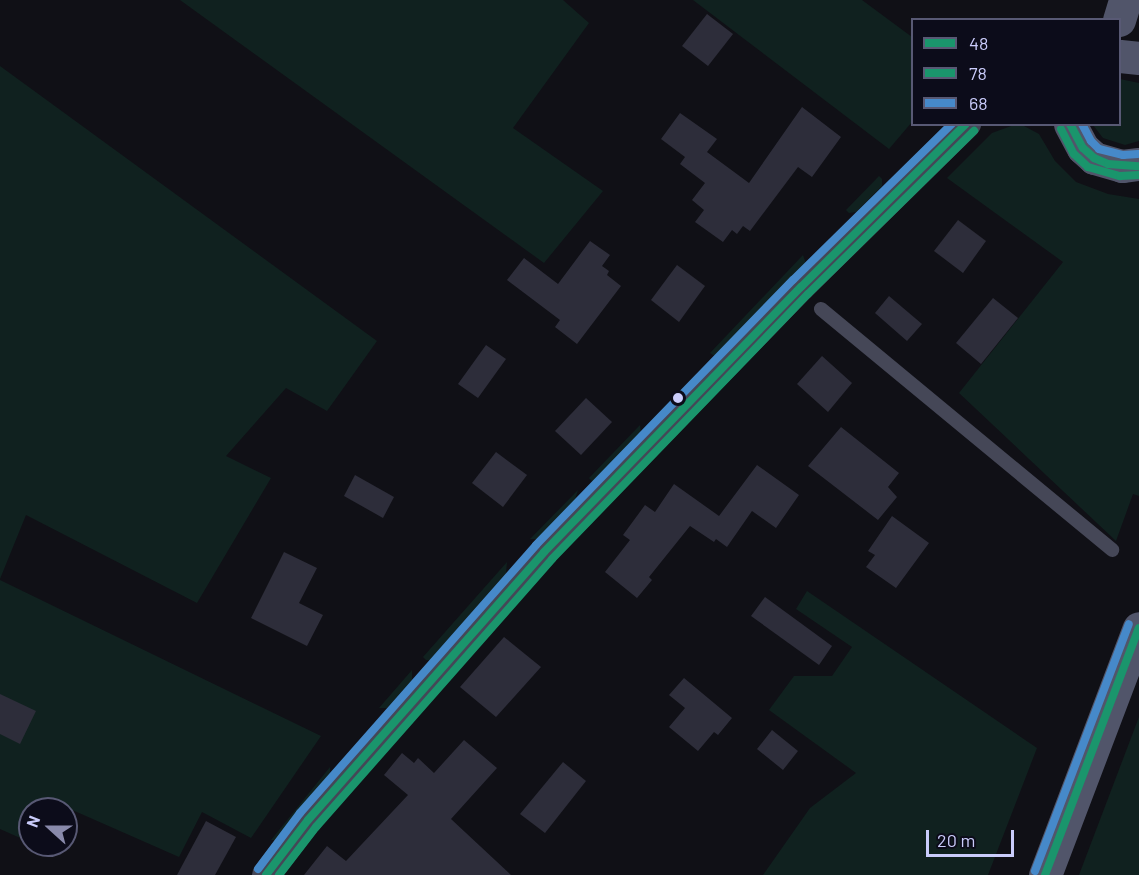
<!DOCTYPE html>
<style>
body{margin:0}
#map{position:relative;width:1139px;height:875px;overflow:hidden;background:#101016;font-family:Barlow,sans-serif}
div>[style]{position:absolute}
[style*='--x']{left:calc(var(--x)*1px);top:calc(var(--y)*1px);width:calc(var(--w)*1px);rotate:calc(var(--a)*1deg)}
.green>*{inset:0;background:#10211f}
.building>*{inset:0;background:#2d2d3a}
.lane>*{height:14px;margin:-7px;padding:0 7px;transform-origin:7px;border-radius:7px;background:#454757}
.street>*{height:28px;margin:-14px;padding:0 14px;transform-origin:14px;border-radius:14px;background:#454757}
.secondary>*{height:33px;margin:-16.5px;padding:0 16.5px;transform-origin:16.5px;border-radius:16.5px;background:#51556a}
.bus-1>*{height:8px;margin:-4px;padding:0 4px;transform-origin:4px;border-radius:4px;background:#1a956c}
.bus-2>*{height:8px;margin:-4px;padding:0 4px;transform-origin:4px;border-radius:4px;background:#1a956c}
.bus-3>*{height:8px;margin:-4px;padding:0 4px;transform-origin:4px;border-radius:4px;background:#4689c9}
.dots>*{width:16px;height:16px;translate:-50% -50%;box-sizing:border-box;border:3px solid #0c0c1a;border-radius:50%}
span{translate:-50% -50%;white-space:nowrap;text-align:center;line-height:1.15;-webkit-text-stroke:6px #0c0c1a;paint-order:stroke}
.legend{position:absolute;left:911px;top:18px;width:210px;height:108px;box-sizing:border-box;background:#0c0c1a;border:2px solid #585974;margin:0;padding:8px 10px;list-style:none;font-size:18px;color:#caccfb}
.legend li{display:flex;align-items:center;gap:12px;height:30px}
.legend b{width:30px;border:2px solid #585974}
.north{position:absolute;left:18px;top:797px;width:60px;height:60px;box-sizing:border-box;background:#0c0c1a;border:2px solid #585974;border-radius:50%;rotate:291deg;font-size:16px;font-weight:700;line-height:24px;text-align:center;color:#caccfb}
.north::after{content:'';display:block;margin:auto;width:21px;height:27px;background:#898aab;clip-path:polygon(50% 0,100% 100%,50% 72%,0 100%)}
.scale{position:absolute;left:926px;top:830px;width:88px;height:27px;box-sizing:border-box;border:3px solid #caccfb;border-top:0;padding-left:8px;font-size:18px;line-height:21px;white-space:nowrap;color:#caccfb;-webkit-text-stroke:4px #0c0c1a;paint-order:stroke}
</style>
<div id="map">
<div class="green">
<div style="clip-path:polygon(180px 0,563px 0,589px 23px,513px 128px,603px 191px,544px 263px)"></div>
<div style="clip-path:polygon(693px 0,862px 0,912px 37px,912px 122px,889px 149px)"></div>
<div style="clip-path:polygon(0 66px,377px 341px,327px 411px,286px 388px,226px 456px,271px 478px,197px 603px,26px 515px,0 579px)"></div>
<div style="clip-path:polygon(1120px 79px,1139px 83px,1139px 141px,1125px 145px,1103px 138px,1093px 125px,1120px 124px)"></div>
<div style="clip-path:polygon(1014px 125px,1024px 126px,1039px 134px,1055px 161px,1076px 182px,1108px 194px,1139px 199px,1139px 496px,1133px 494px,1116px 541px,959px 393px,1063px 262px,947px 178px,992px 133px)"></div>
<div style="clip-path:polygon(879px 176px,882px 179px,882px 186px,856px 212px,849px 213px,846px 210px)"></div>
<div style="clip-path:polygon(803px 255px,806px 264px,718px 356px,713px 355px,710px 353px)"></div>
<div style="clip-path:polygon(640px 425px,641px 434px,597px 480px,592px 481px,589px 478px)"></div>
<div style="clip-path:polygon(578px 490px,574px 503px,539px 539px,530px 539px)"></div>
<div style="clip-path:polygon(507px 562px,506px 573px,430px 660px,426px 660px,423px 657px)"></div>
<div style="clip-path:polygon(0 580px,321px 736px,251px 838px,202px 812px,179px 857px,45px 798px,40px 809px,30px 809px,30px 834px,27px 841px,0 829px)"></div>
<div style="clip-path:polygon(807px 591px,1037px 748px,988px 875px,763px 875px,810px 808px,856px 773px,769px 710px,794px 676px,832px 676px,852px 647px,796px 609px)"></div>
<div style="clip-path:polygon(412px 670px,412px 680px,387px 708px,379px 708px)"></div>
<div style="clip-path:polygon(1139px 717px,1139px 875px,1079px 875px)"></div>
<div style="clip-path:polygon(330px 767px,330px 774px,278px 840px,271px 840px)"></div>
</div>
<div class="building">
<div style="clip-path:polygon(707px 14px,733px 34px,708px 66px,682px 46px)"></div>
<div style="clip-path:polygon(802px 107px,841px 137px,812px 177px,798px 167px,750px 231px,743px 226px,737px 234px,732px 230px,723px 242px,695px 222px,704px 210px,692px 200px,705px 183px,680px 164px,685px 157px,661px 139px,680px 113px,717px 139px,707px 152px,749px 183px)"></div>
<div style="clip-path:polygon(958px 220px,986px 241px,963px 273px,934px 251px)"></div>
<div style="clip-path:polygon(590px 241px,610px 255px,602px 266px,609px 271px,607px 275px,621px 286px,577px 344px,555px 327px,560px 320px,507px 280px,524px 258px,558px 284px)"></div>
<div style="clip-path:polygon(677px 265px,705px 286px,679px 322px,651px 300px)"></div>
<div style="clip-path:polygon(889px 296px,922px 324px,907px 341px,875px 313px)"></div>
<div style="clip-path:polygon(993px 298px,1018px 318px,981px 364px,956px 343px)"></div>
<div style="clip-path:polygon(486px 345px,506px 359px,478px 398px,458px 384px)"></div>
<div style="clip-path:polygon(822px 356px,852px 383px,828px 412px,797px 384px)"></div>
<div style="clip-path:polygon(586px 398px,612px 422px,581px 455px,555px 431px)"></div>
<div style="clip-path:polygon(841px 427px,899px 473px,888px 487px,897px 497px,878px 520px,808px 466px)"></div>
<div style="clip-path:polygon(496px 452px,527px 475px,503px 507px,472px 483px)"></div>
<div style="clip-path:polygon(757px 465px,799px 495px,776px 528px,752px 511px,727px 547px,716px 539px,714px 542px,690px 526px,649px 577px,652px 580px,637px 598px,605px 572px,630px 540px,623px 535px,645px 505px,655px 512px,674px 484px,719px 516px)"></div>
<div style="clip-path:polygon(355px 475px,394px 497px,383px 518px,344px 496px)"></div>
<div style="clip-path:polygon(892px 516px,929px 543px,896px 588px,866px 567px,875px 555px,868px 551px)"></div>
<div style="clip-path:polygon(284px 552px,317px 568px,299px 603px,323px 615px,307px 646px,251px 618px)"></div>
<div style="clip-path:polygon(765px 597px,832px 646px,819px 665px,751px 616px)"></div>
<div style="clip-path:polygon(504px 637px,541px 667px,496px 717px,460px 687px)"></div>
<div style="clip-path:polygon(684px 678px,732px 718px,718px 735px,714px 732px,698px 751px,669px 727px,685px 708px,669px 695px)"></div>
<div style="clip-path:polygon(0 694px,36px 711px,20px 744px,0 734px)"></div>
<div style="clip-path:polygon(772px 730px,798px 751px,783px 770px,757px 749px)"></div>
<div style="clip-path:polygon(464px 740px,497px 768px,451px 819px,511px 875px,304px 875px,327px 846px,346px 861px,408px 795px,384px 775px,402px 753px,414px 763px,418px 758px,434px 773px)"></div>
<div style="clip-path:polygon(563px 762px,586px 781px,545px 833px,520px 814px)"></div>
<div style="clip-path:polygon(206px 821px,236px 837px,215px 875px,177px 875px)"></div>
</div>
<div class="lane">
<div style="--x:821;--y:309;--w:378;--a:39.6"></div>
</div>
<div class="street">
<div style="--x:266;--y:875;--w:69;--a:-52.6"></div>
<div style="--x:308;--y:820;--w:357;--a:-48.6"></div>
<div style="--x:544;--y:552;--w:369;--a:-45.9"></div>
<div style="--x:801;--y:287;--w:233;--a:-44.5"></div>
</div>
<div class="secondary">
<div style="--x:1119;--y:20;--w:21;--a:-73"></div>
<div style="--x:1120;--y:56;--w:19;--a:6"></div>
<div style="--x:1070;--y:124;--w:27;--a:62"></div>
<div style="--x:1083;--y:148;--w:15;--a:42"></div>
<div style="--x:1094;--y:158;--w:29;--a:16"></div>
<div style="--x:1122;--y:166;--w:17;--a:-7"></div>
<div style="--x:1045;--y:875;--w:264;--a:-69.2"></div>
</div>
<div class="bus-1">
<div style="--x:1070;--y:124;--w:27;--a:62"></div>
<div style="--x:1083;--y:148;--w:15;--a:42"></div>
<div style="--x:1094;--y:158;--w:15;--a:23"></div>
<div style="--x:1108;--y:164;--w:31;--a:4"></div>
<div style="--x:266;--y:875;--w:69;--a:-52.6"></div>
<div style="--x:308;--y:820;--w:357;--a:-48.6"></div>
<div style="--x:544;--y:552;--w:369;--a:-45.9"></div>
<div style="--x:801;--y:287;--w:232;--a:-44.7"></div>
<div style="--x:1045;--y:875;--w:264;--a:-69.2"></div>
</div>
<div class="bus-2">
<div style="--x:1061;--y:129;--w:28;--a:63"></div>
<div style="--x:1074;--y:154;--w:19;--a:43"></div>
<div style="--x:1088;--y:167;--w:33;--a:16"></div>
<div style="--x:1120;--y:176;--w:19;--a:-3"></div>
<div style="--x:279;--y:875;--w:61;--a:-52.4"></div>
<div style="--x:316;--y:827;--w:357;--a:-48.6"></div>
<div style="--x:552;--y:559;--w:368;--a:-46"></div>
<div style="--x:808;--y:294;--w:233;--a:-44.5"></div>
</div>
<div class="bus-3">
<div style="--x:1082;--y:124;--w:19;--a:62"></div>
<div style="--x:1091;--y:141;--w:11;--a:45"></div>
<div style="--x:1099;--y:149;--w:25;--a:14"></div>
<div style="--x:1123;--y:155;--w:15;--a:-4"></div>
<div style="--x:258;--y:869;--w:70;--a:-53.1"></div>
<div style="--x:300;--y:813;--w:357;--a:-48.6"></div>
<div style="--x:536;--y:545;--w:369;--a:-45.9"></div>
<div style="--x:793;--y:280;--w:223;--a:-44.5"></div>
<div style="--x:1035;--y:871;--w:264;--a:-69.2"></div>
</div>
<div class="dots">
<div style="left:678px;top:398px;background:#caccfb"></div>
</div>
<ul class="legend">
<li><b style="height:8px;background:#1a956c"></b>48</li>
<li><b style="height:8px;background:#1a956c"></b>78</li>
<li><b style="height:8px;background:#4689c9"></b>68</li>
</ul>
<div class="north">N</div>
<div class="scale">20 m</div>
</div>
